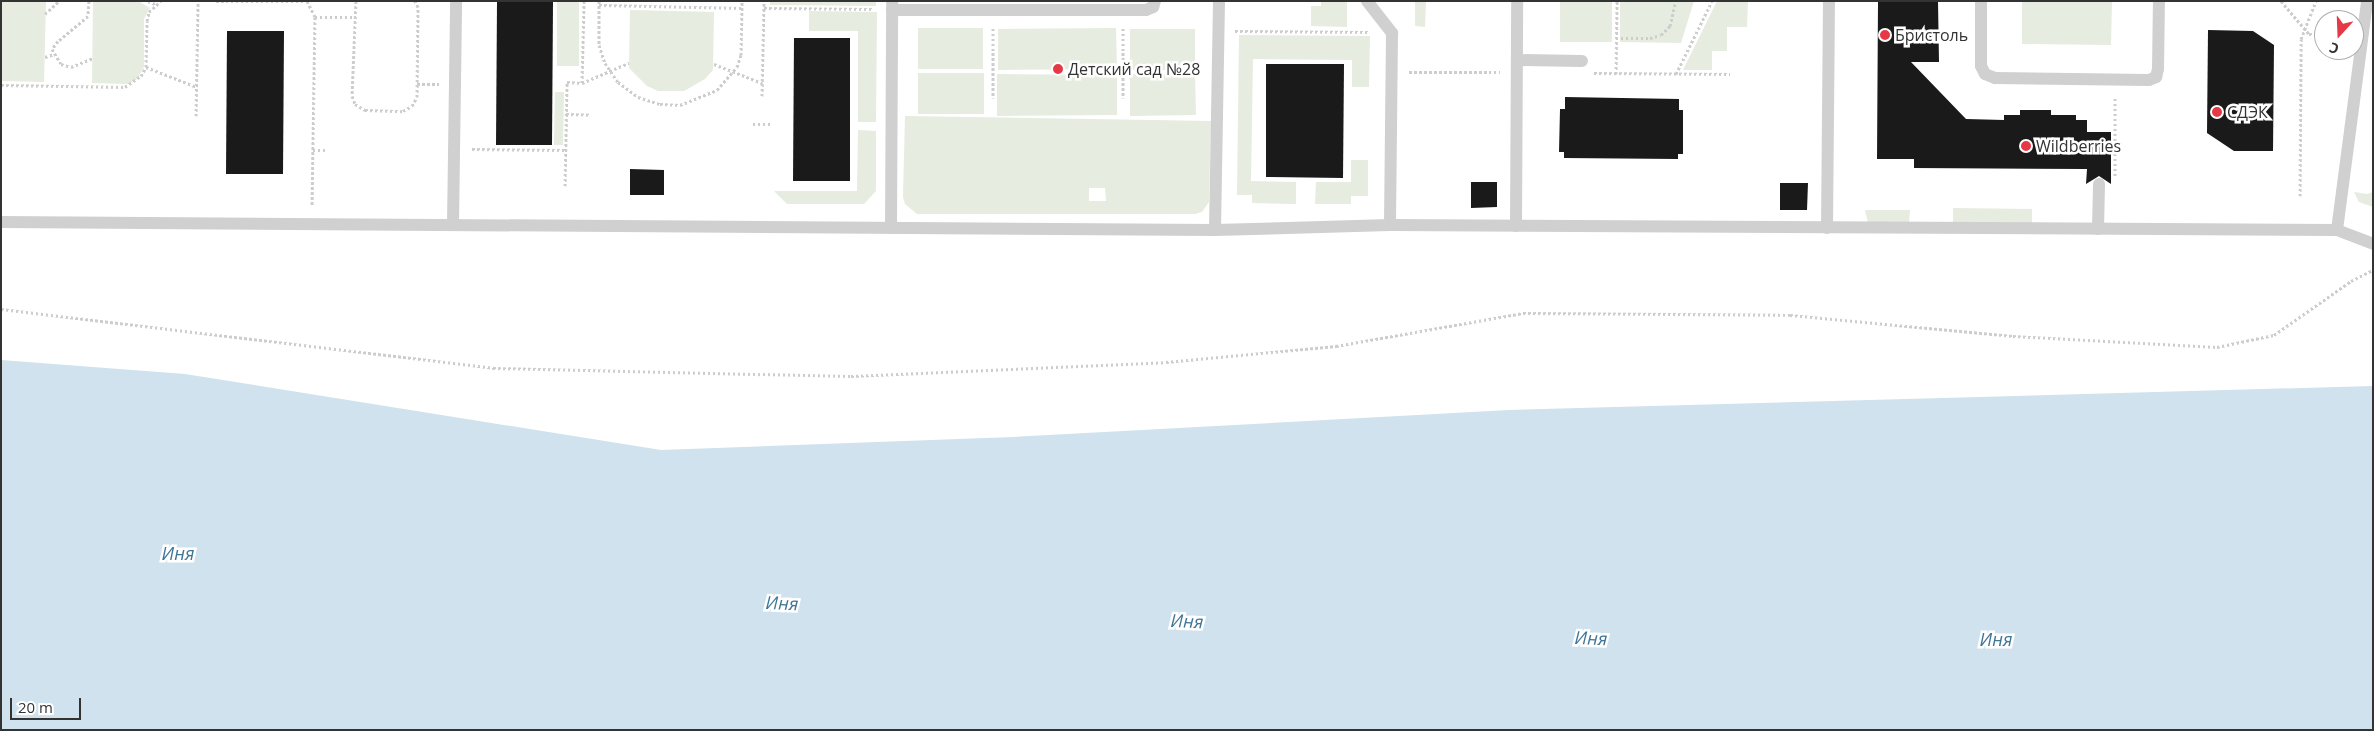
<!DOCTYPE html>
<meta charset="utf-8">
<style>
body{margin:0}
#map{position:relative;width:2374px;height:731px;overflow:hidden;background:#fff;font-family:"Open Sans",sans-serif}
div>[style]{position:absolute}
[style*='--x']{left:calc(var(--x)*1px);top:calc(var(--y)*1px);width:calc(var(--w)*1px);rotate:calc(var(--a)*1deg)}
.green>*{inset:0;background:#e6ecdf}
.water>*{inset:0;background:#cfe2ee}
.building>*{inset:0;background:#1a1a1a}
.path>*{height:3px;margin-top:-1.5px;transform-origin:0;background:repeating-linear-gradient(90deg,#cdcdcd 0 2.5px,transparent 0 5px)}
.lane>*{height:12px;margin:-6px;padding:0 6px;transform-origin:6px;border-radius:6px;background:#d0d0d0}
.dots>*{width:14px;height:14px;translate:-50% -50%;box-sizing:border-box;border:2px solid #fff;border-radius:50%}
span{translate:-50% -50%;white-space:nowrap;text-align:center;line-height:1.15;-webkit-text-stroke:5px #fff;paint-order:stroke}
.poi-label{font-size:16px;color:#333}
.left{translate:0 -50%;text-align:left}
.water-label{font-size:18px;color:#3f7597;font-style:italic}
.frame{position:absolute;inset:0;border:2px solid #333;pointer-events:none}
.north{position:absolute;left:2314px;top:10px;width:50px;height:50px;box-sizing:border-box;background:#fff;border:1px solid #adadad;border-radius:50%;rotate:200deg;font-size:14px;font-weight:700;line-height:20px;text-align:center;color:#333}
.north::after{content:'';display:block;margin:auto;width:18px;height:22px;background:#e63946;clip-path:polygon(50% 0,100% 100%,50% 72%,0 100%)}
.scale{position:absolute;left:10px;top:698px;width:71px;height:22px;box-sizing:border-box;border:2px solid #333;border-top:0;padding-left:6px;font-size:15px;line-height:18px;white-space:nowrap;color:#333;-webkit-text-stroke:4px #fff;paint-order:stroke}
</style>
<div id="map">
<div class="green">
<div style="clip-path:polygon(1px 1px,46px 1px,44px 82px,1px 81px)"></div>
<div style="clip-path:polygon(93px 1px,138px 1px,150px 8px,144px 19px,144px 67px,136px 80px,127px 84px,92px 83px)"></div>
<div style="clip-path:polygon(557px 1px,579px 1px,579px 66px,557px 66px)"></div>
<div style="clip-path:polygon(770px 1px,876px 1px,876px 6px,770px 5px)"></div>
<div style="clip-path:polygon(1321px 1px,1347px 1px,1347px 27px,1311px 26px,1311px 6px,1321px 6px)"></div>
<div style="clip-path:polygon(1415px 1px,1426px 1px,1425px 27px,1415px 26px)"></div>
<div style="clip-path:polygon(1560px 1px,1612px 1px,1612px 42px,1560px 42px)"></div>
<div style="clip-path:polygon(1620px 1px,1694px 1px,1681px 43px,1620px 42px)"></div>
<div style="clip-path:polygon(1717px 1px,1748px 1px,1747px 27px,1727px 27px,1727px 51px,1712px 51px,1712px 70px,1683px 70px)"></div>
<div style="clip-path:polygon(2022px 1px,2112px 1px,2111px 45px,2022px 44px)"></div>
<div style="clip-path:polygon(630px 10px,714px 12px,713px 70px,705px 79px,684px 91px,658px 91px,647px 86px,629px 68px)"></div>
<div style="clip-path:polygon(809px 11px,877px 12px,876px 122px,858px 122px,858px 31px,809px 31px)"></div>
<div style="clip-path:polygon(918px 28px,983px 28px,983px 69px,918px 69px)"></div>
<div style="clip-path:polygon(1116px 28px,1117px 69px,998px 70px,998px 29px)"></div>
<div style="clip-path:polygon(1130px 29px,1195px 29px,1195px 70px,1130px 70px)"></div>
<div style="clip-path:polygon(1239px 35px,1370px 36px,1369px 87px,1352px 87px,1352px 60px,1253px 59px,1251px 181px,1296px 182px,1296px 204px,1252px 203px,1252px 195px,1237px 195px)"></div>
<div style="clip-path:polygon(918px 73px,984px 73px,984px 114px,918px 114px)"></div>
<div style="clip-path:polygon(997px 74px,1117px 75px,1117px 115px,997px 116px)"></div>
<div style="clip-path:polygon(1130px 74px,1195px 75px,1196px 115px,1130px 116px)"></div>
<div style="clip-path:polygon(555px 92px,564px 92px,563px 145px,554px 145px)"></div>
<div style="clip-path:polygon(evenodd,905px 116px,1211px 121px,1209px 202px,1202px 212px,1195px 214px,917px 214px,905px 204px,903px 197px,905px 116px,1089px 188px,1105px 188px,1106px 201px,1089px 201px,1089px 188px)"></div>
<div style="clip-path:polygon(858px 130px,876px 131px,876px 191px,864px 204px,787px 204px,774px 191px,857px 191px)"></div>
<div style="clip-path:polygon(1351px 160px,1368px 160px,1368px 196px,1351px 196px,1351px 204px,1315px 204px,1316px 182px,1351px 182px)"></div>
<div style="clip-path:polygon(2354px 192px,2367px 194px,2373px 192px,2373px 207px,2359px 202px)"></div>
<div style="clip-path:polygon(1953px 208px,2032px 209px,2032px 223px,1953px 223px)"></div>
<div style="clip-path:polygon(1865px 210px,1910px 210px,1909px 223px,1868px 223px)"></div>
</div>
<div class="water">
<div style="clip-path:polygon(1px 360px,185px 374px,661px 450px,1013px 437px,1509px 410px,2373px 386px,2373px 730px,1px 730px)"></div>
</div>
<div class="building">
<div style="clip-path:polygon(1878px 1px,1938px 1px,1939px 62px,1911px 62px,1966px 119px,2004px 120px,2004px 115px,2020px 115px,2020px 110px,2051px 110px,2051px 115px,2076px 115px,2076px 120px,2087px 120px,2087px 132px,2111px 132px,2111px 184px,2099px 176px,2086px 184px,2087px 169px,1914px 168px,1914px 159px,1877px 159px)"></div>
<div style="clip-path:polygon(497px 2px,553px 2px,552px 145px,496px 145px)"></div>
<div style="clip-path:polygon(2208px 30px,2253px 31px,2274px 45px,2273px 151px,2234px 151px,2207px 133px)"></div>
<div style="clip-path:polygon(227px 31px,284px 31px,283px 174px,226px 174px)"></div>
<div style="clip-path:polygon(794px 38px,850px 38px,850px 181px,793px 181px)"></div>
<div style="clip-path:polygon(1266px 64px,1344px 64px,1343px 178px,1266px 177px)"></div>
<div style="clip-path:polygon(1565px 97px,1679px 99px,1679px 110px,1683px 110px,1683px 154px,1678px 154px,1678px 159px,1564px 158px,1564px 152px,1559px 152px,1560px 109px,1565px 109px)"></div>
<div style="clip-path:polygon(630px 169px,664px 170px,664px 195px,630px 195px)"></div>
<div style="clip-path:polygon(1471px 182px,1497px 182px,1497px 207px,1471px 208px)"></div>
<div style="clip-path:polygon(1780px 183px,1808px 183px,1807px 210px,1780px 210px)"></div>
</div>
<div class="path">
<div style="--x:89;--y:1;--w:15;--a:94"></div>
<div style="--x:88;--y:16;--w:39;--a:140"></div>
<div style="--x:58;--y:41;--w:10;--a:127"></div>
<div style="--x:52;--y:49;--w:17;--a:59"></div>
<div style="--x:61;--y:64;--w:10;--a:17"></div>
<div style="--x:71;--y:67;--w:24;--a:-22"></div>
<div style="--x:148;--y:1;--w:8;--a:23"></div>
<div style="--x:216;--y:1;--w:87;--a:0"></div>
<div style="--x:307;--y:1;--w:18;--a:63"></div>
<div style="--x:315;--y:17;--w:189;--a:90.9"></div>
<div style="--x:356;--y:1;--w:95;--a:92.4"></div>
<div style="--x:352;--y:96;--w:9;--a:69"></div>
<div style="--x:355;--y:104;--w:12;--a:31"></div>
<div style="--x:365;--y:110;--w:38;--a:2"></div>
<div style="--x:403;--y:111;--w:10;--a:-29"></div>
<div style="--x:412;--y:106;--w:10;--a:-61"></div>
<div style="--x:417;--y:97;--w:90;--a:-89.4"></div>
<div style="--x:418;--y:7;--w:7;--a:-117"></div>
<div style="--x:599;--y:1;--w:44;--a:90"></div>
<div style="--x:599;--y:45;--w:19;--a:72"></div>
<div style="--x:605;--y:63;--w:23;--a:56"></div>
<div style="--x:618;--y:82;--w:25;--a:37"></div>
<div style="--x:638;--y:97;--w:23;--a:18"></div>
<div style="--x:660;--y:104;--w:20;--a:3"></div>
<div style="--x:680;--y:105;--w:40;--a:-22"></div>
<div style="--x:717;--y:90;--w:30;--a:-49"></div>
<div style="--x:737;--y:67;--w:13;--a:-72"></div>
<div style="--x:741;--y:55;--w:54;--a:-88.9"></div>
<div style="--x:2281;--y:1;--w:43;--a:49.7"></div>
<div style="--x:2309;--y:34;--w:15;--a:4"></div>
<div style="--x:599;--y:5;--w:143;--a:1.2"></div>
<div style="--x:764;--y:8;--w:110;--a:0.5"></div>
<div style="--x:45;--y:14;--w:19;--a:-43"></div>
<div style="--x:315;--y:17;--w:38;--a:0"></div>
<div style="--x:993;--y:28;--w:70;--a:90"></div>
<div style="--x:1123;--y:28;--w:70;--a:90"></div>
<div style="--x:1235;--y:31;--w:133;--a:0.4"></div>
<div style="--x:1616;--y:38;--w:34;--a:0"></div>
<div style="--x:1650;--y:38;--w:11;--a:-15"></div>
<div style="--x:1661;--y:35;--w:13;--a:-45"></div>
<div style="--x:1670;--y:26;--w:26;--a:-77"></div>
<div style="--x:45;--y:57;--w:9;--a:-18"></div>
<div style="--x:714;--y:64;--w:52;--a:21.6"></div>
<div style="--x:146;--y:67;--w:55;--a:21.4"></div>
<div style="--x:1409;--y:72;--w:91;--a:0"></div>
<div style="--x:1594;--y:73;--w:136;--a:0.4"></div>
<div style="--x:1616;--y:74;--w:73;--a:-89.2"></div>
<div style="--x:1676;--y:74;--w:81;--a:-63.7"></div>
<div style="--x:582;--y:83;--w:51;--a:-23.1"></div>
<div style="--x:417;--y:84;--w:22;--a:0"></div>
<div style="--x:1;--y:85;--w:124;--a:0.9"></div>
<div style="--x:125;--y:87;--w:19;--a:-35"></div>
<div style="--x:141;--y:76;--w:10;--a:-61"></div>
<div style="--x:146;--y:67;--w:46;--a:-88.8"></div>
<div style="--x:147;--y:21;--w:9;--a:-77"></div>
<div style="--x:149;--y:12;--w:16;--a:-43"></div>
<div style="--x:762;--y:96;--w:95;--a:-88.8"></div>
<div style="--x:566;--y:114;--w:24;--a:2"></div>
<div style="--x:196;--y:116;--w:115;--a:-89"></div>
<div style="--x:753;--y:124;--w:18;--a:0"></div>
<div style="--x:472;--y:149;--w:93;--a:0.6"></div>
<div style="--x:313;--y:150;--w:15;--a:0"></div>
<div style="--x:2115;--y:176;--w:79;--a:-90"></div>
<div style="--x:565;--y:186;--w:104;--a:-88.9"></div>
<div style="--x:567;--y:82;--w:15;--a:4"></div>
<div style="--x:582;--y:83;--w:82;--a:-88.6"></div>
<div style="--x:2300;--y:196;--w:157;--a:-89.6"></div>
<div style="--x:2301;--y:39;--w:41;--a:-68.5"></div>
<div style="--x:1;--y:309;--w:496;--a:6.8"></div>
<div style="--x:493;--y:368;--w:358;--a:1.3"></div>
<div style="--x:851;--y:376;--w:315;--a:-2.5"></div>
<div style="--x:1166;--y:362;--w:171;--a:-5.4"></div>
<div style="--x:1336;--y:346;--w:190;--a:-10"></div>
<div style="--x:1523;--y:313;--w:267;--a:0.4"></div>
<div style="--x:1790;--y:315;--w:224;--a:5.4"></div>
<div style="--x:2013;--y:336;--w:204;--a:3.1"></div>
<div style="--x:2217;--y:347;--w:58;--a:-11.9"></div>
<div style="--x:2274;--y:335;--w:94;--a:-35"></div>
<div style="--x:2351;--y:281;--w:25;--a:-27"></div>
</div>
<div class="lane">
<div style="--x:1367;--y:1;--w:41;--a:52"></div>
<div style="--x:1392;--y:33;--w:192;--a:90.6"></div>
<div style="--x:1981;--y:1;--w:65;--a:90"></div>
<div style="--x:1981;--y:66;--w:9;--a:63"></div>
<div style="--x:1985;--y:74;--w:11;--a:22"></div>
<div style="--x:1995;--y:78;--w:154;--a:0.7"></div>
<div style="--x:2149;--y:80;--w:8;--a:-23"></div>
<div style="--x:2156;--y:77;--w:8;--a:-76"></div>
<div style="--x:2158;--y:69;--w:68;--a:-89.2"></div>
<div style="--x:892;--y:10;--w:254;--a:0"></div>
<div style="--x:1146;--y:10;--w:8;--a:-23"></div>
<div style="--x:1153;--y:7;--w:6;--a:-72"></div>
<div style="--x:1517;--y:60;--w:65;--a:0.9"></div>
<div style="--x:1;--y:222;--w:1214;--a:0.38"></div>
<div style="--x:1215;--y:230;--w:175;--a:-1.6"></div>
<div style="--x:1390;--y:225;--w:947;--a:0.3"></div>
<div style="--x:2337;--y:230;--w:39;--a:21"></div>
<div style="--x:453;--y:225;--w:224;--a:-89.2"></div>
<div style="--x:1516;--y:226;--w:225;--a:-89.7"></div>
<div style="--x:891;--y:228;--w:227;--a:-89.7"></div>
<div style="--x:1827;--y:228;--w:227;--a:-89.5"></div>
<div style="--x:2098;--y:229;--w:45;--a:-88.7"></div>
<div style="--x:1215;--y:230;--w:229;--a:-89"></div>
<div style="--x:2337;--y:230;--w:231;--a:-82.5"></div>
</div>
<div class="dots">
<div style="left:1885px;top:35px;background:#e63946"></div>
<div style="left:1058px;top:69px;background:#e63946"></div>
<div style="left:2217px;top:112px;background:#e63946"></div>
<div style="left:2026px;top:146px;background:#e63946"></div>
</div>
<div class="poi-label">
<span class="left" style="left:1895px;top:35px">Бристоль</span>
<span class="left" style="left:1068px;top:69px">Детский сад №28</span>
<span class="left" style="left:2227px;top:112px">СДЭК</span>
<span class="left" style="left:2036px;top:146px">Wildberries</span>
</div>
<div class="water-label">
<span style="left:178px;top:553px">Иня</span>
<span style="left:782px;top:603px;rotate:2deg">Иня</span>
<span style="left:1187px;top:621px;rotate:2deg">Иня</span>
<span style="left:1591px;top:638px;rotate:2deg">Иня</span>
<span style="left:1996px;top:639px">Иня</span>
</div>
<div class="frame"></div>
<div class="north">С</div>
<div class="scale">20 m</div>
</div>
